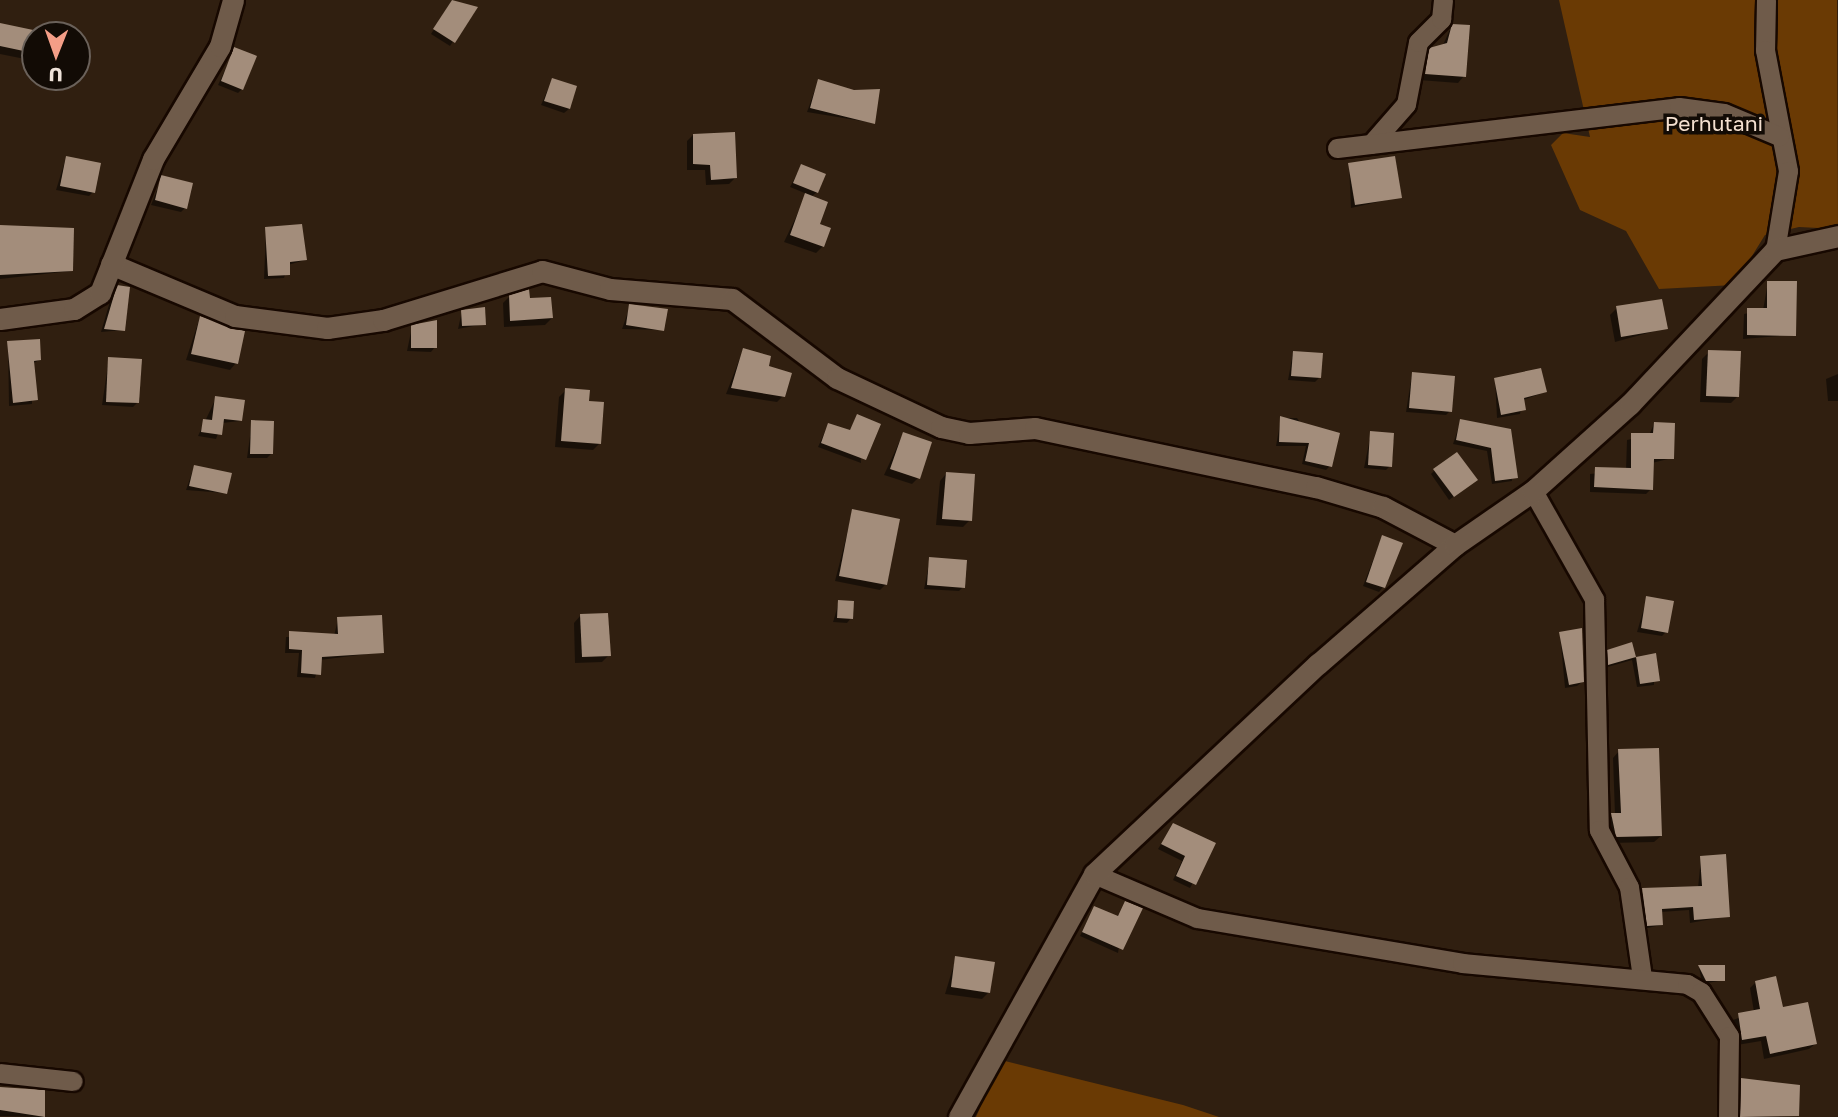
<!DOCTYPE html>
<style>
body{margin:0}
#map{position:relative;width:1838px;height:1117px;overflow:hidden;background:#301f10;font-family:"Golos Text",sans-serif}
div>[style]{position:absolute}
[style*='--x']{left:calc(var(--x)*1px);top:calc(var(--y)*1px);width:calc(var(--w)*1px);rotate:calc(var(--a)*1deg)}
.green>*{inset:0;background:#6a3a04}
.shadow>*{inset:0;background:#0007}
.building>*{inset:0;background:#a38d7b}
.roads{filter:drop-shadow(2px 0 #170800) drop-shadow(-2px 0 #170800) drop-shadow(0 2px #170800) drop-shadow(0 -2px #170800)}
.street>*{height:19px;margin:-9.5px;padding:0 9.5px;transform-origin:9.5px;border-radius:9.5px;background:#6f5b4a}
.secondary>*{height:21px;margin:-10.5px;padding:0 10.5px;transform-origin:10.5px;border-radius:10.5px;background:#6f5b4a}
span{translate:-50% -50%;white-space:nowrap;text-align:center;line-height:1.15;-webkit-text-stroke:7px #120b05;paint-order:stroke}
.park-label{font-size:21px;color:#f4e0d0}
.north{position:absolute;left:21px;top:21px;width:70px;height:70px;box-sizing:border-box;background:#120b05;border:2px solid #6a615a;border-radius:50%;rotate:181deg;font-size:19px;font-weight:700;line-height:28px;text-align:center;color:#eee2d9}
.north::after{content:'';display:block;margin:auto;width:24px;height:32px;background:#f49e87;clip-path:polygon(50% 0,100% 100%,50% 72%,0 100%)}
</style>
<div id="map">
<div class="green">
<div style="clip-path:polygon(1559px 0,1837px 0,1838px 229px,1799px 227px,1765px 235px,1734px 285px,1659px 289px,1626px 231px,1580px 210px,1551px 145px,1563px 133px,1590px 137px)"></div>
<div style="clip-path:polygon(1001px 1060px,1183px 1105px,1219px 1117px,976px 1117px)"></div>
</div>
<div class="shadow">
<div style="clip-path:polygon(452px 0,475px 8px,450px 46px,431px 34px)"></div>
<div style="clip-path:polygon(0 25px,32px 52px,25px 59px,0 54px)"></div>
<div style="clip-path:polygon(1452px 25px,1464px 76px,1458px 83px,1419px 80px,1429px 51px,1443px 45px)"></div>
<div style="clip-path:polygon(235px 49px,242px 89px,238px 93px,218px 85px)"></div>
<div style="clip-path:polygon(552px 80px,569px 109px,564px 113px,541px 105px)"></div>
<div style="clip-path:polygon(818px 81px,874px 123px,807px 112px)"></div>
<div style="clip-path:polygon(693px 135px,735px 178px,729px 184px,706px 185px,705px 170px,687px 170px,687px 141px)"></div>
<div style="clip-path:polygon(66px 158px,93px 192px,89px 196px,56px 190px)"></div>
<div style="clip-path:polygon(1349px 165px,1400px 197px,1351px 208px)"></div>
<div style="clip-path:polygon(801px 166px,817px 192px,811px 197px,823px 246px,816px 253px,784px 242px,807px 194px,790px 187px)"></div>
<div style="clip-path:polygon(162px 177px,185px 208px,181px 212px,151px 205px)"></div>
<div style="clip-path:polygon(0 227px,71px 271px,0 279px)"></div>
<div style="clip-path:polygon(266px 229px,305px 260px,288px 265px,284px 278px,264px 279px)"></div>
<div style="clip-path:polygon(1768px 282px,1794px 335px,1743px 339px,1744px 314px,1763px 310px)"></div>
<div style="clip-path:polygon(118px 287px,124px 330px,101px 332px,113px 291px)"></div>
<div style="clip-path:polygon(510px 296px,528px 300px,552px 318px,545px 325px,504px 327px,503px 303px)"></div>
<div style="clip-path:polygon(630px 306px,663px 330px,622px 329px)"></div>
<div style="clip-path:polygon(1617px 308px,1666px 328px,1615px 342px,1610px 315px)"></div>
<div style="clip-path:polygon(462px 311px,484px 324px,458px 329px)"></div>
<div style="clip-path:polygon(200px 317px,236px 363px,230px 370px,186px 360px)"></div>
<div style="clip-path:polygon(412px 327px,435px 347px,431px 352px,407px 351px)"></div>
<div style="clip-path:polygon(8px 343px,39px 360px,32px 364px,32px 404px,9px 406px)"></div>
<div style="clip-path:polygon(743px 350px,766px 368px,783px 396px,777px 402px,726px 394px)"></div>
<div style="clip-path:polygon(1709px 352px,1738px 396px,1731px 403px,1700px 402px,1702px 359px)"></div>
<div style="clip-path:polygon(1293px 353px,1319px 378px,1315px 382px,1288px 380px)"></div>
<div style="clip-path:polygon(109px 358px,137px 403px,133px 407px,102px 405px)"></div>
<div style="clip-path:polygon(1412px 374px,1450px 411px,1446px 415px,1406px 412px)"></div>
<div style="clip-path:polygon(1838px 374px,1838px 401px,1828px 401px,1826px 379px)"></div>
<div style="clip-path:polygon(1495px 379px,1545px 392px,1523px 400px,1520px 414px,1497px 418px)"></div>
<div style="clip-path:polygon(566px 390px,587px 403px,600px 443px,593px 450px,555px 447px,559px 397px)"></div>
<div style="clip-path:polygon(216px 398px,240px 421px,222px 423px,216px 439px,198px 436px)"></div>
<div style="clip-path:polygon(857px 416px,861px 463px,818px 447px,828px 425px,849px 432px)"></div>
<div style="clip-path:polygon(1281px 418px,1297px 418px,1330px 466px,1326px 470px,1302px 464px,1306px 446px,1276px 446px)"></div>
<div style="clip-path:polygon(1461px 420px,1509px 431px,1512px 481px,1492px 484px,1487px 451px,1453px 444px)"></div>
<div style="clip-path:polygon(252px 422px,271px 454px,267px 458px,247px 458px)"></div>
<div style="clip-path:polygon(1654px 424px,1672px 458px,1652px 463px,1651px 489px,1646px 494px,1590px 492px,1590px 474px,1626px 470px,1627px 440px,1649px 435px)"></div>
<div style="clip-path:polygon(1371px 433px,1390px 466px,1386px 470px,1364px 468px)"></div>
<div style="clip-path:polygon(903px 434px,918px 478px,912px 484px,884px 475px)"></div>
<div style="clip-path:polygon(194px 467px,225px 493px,186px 490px)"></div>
<div style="clip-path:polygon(1435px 470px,1471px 484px,1449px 500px,1431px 474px)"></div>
<div style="clip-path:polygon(946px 474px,970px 520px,963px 527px,936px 525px,940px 481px)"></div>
<div style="clip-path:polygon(853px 511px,886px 584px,880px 590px,835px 581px)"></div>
<div style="clip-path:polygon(1382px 537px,1383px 587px,1379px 592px,1363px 586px)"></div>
<div style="clip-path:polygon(930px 559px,963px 587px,959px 591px,924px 589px)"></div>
<div style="clip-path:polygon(1647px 598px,1666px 632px,1662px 636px,1637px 632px)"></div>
<div style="clip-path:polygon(839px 602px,851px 618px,847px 623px,833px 622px)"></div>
<div style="clip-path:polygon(580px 616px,609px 655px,602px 662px,575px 663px,574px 623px)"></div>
<div style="clip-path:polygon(338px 619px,382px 652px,320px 660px,315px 678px,297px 677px,299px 653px,285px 653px,286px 637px,334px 636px)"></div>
<div style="clip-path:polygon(1560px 634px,1582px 682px,1577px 686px,1565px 688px)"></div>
<div style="clip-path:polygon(1631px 645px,1635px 658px,1654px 655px,1654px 685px,1637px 687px,1632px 660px,1604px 668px,1608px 651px)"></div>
<div style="clip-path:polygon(1619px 751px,1661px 836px,1654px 842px,1610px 843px,1605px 821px,1615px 815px,1613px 758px)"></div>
<div style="clip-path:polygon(1173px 825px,1214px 844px,1190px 888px,1173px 880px,1182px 861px,1158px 849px)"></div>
<div style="clip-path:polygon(1701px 858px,1729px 916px,1690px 923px,1689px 910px,1661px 912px,1661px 925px,1643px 929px,1638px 894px,1698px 888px)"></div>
<div style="clip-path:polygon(1126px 903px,1118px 953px,1080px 936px,1094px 908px,1117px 917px)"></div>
<div style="clip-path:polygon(956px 958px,989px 992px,982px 999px,945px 994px)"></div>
<div style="clip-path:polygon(1699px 967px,1724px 967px,1724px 980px,1702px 984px)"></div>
<div style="clip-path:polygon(1755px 983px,1815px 1044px,1809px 1049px,1764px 1059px,1761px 1041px,1737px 1045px,1733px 1020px,1754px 1012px,1750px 988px)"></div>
<div style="clip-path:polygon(1741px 1080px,1797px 1116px,1737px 1117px)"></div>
<div style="clip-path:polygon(0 1090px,43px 1092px,43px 1117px,0 1116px)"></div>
</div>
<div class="building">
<div style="clip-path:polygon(452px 0,478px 7px,455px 43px,433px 29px)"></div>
<div style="clip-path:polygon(0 23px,38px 31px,33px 53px,0 46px)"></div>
<div style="clip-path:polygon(1452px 24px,1470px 25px,1466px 77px,1425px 74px,1429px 48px,1447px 43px)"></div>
<div style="clip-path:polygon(234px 47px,257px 56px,243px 90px,221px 81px)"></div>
<div style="clip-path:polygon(552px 78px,577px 86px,570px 109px,544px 101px)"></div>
<div style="clip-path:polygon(818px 79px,854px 90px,880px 89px,875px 124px,810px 108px)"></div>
<div style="clip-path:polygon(735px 132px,737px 178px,711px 180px,710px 165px,693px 164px,693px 134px)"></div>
<div style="clip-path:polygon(66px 156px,101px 163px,95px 193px,60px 186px)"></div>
<div style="clip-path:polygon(1395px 156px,1402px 198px,1355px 205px,1348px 163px)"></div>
<div style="clip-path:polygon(801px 164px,826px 174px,818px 193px,793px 183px)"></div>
<div style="clip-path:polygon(161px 175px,193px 183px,187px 209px,155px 200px)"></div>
<div style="clip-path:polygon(805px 193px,828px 202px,820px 224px,831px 228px,824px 247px,790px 235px)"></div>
<div style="clip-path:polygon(302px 224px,307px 260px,290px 262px,290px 275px,268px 276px,265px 227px)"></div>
<div style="clip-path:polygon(0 225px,74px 228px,73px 271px,0 275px)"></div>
<div style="clip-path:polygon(1767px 281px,1797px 281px,1796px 336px,1747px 335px,1747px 308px,1767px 308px)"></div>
<div style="clip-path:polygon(117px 285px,130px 287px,125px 331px,104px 329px)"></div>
<div style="clip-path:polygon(529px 289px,530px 298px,551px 297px,553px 318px,510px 321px,509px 295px)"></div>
<div style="clip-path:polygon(1662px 299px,1668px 329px,1621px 337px,1616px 306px)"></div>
<div style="clip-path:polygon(629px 304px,668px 309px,664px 331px,626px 325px)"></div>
<div style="clip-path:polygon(485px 307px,486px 325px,462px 326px,461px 310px)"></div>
<div style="clip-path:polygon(200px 316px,245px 331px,238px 364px,191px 354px)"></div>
<div style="clip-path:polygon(437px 320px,437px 348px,411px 348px,411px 325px)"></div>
<div style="clip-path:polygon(40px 339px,41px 360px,34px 361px,38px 400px,13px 403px,7px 341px)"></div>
<div style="clip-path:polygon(743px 348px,771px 356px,769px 366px,792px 373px,785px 397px,731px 388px)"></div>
<div style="clip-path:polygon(1708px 350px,1741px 351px,1739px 397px,1706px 396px)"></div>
<div style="clip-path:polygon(1293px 351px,1323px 353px,1321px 378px,1291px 376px)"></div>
<div style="clip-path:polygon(108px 357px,142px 359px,139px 403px,106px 402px)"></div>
<div style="clip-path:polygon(1541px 368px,1547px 392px,1524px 398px,1526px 410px,1501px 415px,1494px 378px)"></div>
<div style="clip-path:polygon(1412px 372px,1455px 376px,1452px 412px,1409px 408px)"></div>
<div style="clip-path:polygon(565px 388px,590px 390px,589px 401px,604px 402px,601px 444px,561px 441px)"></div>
<div style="clip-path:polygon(215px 396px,245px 400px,242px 421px,224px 419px,222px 435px,201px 432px,203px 419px,212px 420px)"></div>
<div style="clip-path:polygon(857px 414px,881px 424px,866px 460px,821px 443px,828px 423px,850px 430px)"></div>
<div style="clip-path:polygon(1280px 416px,1340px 433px,1332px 467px,1305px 461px,1309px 443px,1279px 442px)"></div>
<div style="clip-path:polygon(1460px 419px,1511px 429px,1518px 478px,1495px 481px,1491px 448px,1456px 440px)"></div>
<div style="clip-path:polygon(251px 420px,274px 421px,273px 454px,250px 454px)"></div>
<div style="clip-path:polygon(1654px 422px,1675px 423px,1674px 459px,1654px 459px,1653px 490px,1594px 487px,1595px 467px,1631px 468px,1631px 433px,1653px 433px)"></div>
<div style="clip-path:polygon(1370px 431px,1394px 433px,1392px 467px,1368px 465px)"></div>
<div style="clip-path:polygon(903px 432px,932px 442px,920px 479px,890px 469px)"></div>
<div style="clip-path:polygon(1457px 452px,1478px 480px,1454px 497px,1433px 469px)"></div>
<div style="clip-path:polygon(194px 465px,232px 473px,227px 494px,189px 486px)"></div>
<div style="clip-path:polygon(946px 472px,975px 474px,972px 521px,942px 519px)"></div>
<div style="clip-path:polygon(852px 509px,900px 519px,887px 585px,839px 576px)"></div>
<div style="clip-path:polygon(1382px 535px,1403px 543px,1385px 588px,1366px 582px)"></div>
<div style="clip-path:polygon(929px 557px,967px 560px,965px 588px,927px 585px)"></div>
<div style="clip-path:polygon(1646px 596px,1674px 601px,1668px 633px,1641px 628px)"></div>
<div style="clip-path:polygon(838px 600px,854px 601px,853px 619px,837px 618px)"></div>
<div style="clip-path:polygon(608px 613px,611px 656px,582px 657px,580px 614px)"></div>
<div style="clip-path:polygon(382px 615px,384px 653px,322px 657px,321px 675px,301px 673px,302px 650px,289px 649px,289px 631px,338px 634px,337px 617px)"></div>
<div style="clip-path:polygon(1582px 628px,1584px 682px,1569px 685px,1559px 632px)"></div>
<div style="clip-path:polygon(1632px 642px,1636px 657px,1608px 665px,1607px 650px)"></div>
<div style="clip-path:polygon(1656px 653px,1660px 681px,1640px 684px,1636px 657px)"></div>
<div style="clip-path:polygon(1659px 748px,1662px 836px,1616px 837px,1611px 813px,1621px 813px,1618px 749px)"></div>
<div style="clip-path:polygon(1173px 823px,1216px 843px,1196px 885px,1176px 876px,1185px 856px,1161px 844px)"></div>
<div style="clip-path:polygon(1726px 854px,1730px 917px,1694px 920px,1693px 907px,1662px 909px,1663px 925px,1647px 926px,1642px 888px,1702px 886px,1700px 856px)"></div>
<div style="clip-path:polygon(1125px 901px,1143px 908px,1123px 950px,1082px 932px,1094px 906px,1118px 916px)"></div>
<div style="clip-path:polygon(955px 956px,995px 962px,990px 993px,951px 987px)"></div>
<div style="clip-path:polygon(1698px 965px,1725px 965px,1725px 981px,1706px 981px)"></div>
<div style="clip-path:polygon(1776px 976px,1783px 1007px,1808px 1002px,1817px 1044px,1770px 1054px,1766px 1036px,1742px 1040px,1738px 1013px,1760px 1009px,1755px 981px)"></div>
<div style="clip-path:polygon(1741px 1078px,1800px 1085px,1799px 1116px,1740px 1117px)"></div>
<div style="clip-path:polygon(0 1087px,45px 1090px,45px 1117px,0 1110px)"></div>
</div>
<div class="roads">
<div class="street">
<div style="--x:1766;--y:0;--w:50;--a:91.1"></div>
<div style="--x:1765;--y:50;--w:123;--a:79.2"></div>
<div style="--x:1788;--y:171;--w:80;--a:99.3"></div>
<div style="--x:1371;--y:144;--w:53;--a:-48.8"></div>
<div style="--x:1406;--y:104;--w:63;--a:-79"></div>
<div style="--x:1418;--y:42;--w:33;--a:-45"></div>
<div style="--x:1441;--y:19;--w:19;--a:-84"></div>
<div style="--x:1337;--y:148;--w:344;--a:-6.8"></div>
<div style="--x:1679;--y:107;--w:45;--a:7.6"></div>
<div style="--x:1724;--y:113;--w:60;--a:22.7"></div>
<div style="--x:1533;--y:491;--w:124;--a:60.5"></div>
<div style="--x:1594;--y:599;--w:231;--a:88.8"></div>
<div style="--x:1599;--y:830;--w:64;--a:62.2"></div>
<div style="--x:1629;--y:887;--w:91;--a:81.8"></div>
<div style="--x:1094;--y:874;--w:112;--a:23.1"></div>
<div style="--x:1197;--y:918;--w:269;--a:9.6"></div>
<div style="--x:1462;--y:963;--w:226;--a:5.3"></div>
<div style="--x:1687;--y:984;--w:16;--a:30"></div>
<div style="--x:1701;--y:992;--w:52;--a:57.5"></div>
<div style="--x:1729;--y:1036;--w:81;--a:90.7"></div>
<div style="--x:0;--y:1073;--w:73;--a:6.3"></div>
</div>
<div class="secondary">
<div style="--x:111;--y:264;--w:134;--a:22.8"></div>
<div style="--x:235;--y:316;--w:93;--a:7.4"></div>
<div style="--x:327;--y:328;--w:57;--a:-8.1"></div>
<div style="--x:383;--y:320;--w:166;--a:-17.1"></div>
<div style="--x:542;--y:271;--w:70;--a:14.8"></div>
<div style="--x:610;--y:289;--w:122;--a:4.7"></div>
<div style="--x:732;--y:299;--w:131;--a:37"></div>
<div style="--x:837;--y:378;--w:115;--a:25.2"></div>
<div style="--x:941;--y:427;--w:29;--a:12"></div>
<div style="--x:969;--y:433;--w:66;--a:-4.3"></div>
<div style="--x:1035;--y:428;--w:287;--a:11.9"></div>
<div style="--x:1316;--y:487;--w:70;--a:16.6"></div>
<div style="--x:1383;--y:507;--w:81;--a:27.8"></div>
<div style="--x:0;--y:319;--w:75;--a:-7.7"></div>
<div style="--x:74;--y:309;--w:31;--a:-32"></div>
<div style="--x:100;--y:293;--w:144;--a:-68.4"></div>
<div style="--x:153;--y:159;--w:131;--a:-59.3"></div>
<div style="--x:220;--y:46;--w:48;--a:-74.2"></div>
<div style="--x:959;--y:1117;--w:278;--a:-60.9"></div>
<div style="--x:1094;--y:874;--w:307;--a:-43.2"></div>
<div style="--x:1318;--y:664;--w:181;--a:-41"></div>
<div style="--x:1455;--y:545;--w:95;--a:-34.7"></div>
<div style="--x:1533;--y:491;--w:130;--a:-41.9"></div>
<div style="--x:1630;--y:404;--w:212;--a:-46.7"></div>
<div style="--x:1775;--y:250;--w:65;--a:-12.5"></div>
</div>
</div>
<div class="park-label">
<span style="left:1714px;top:123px">Perhutani</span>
</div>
<div class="north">U</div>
</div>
